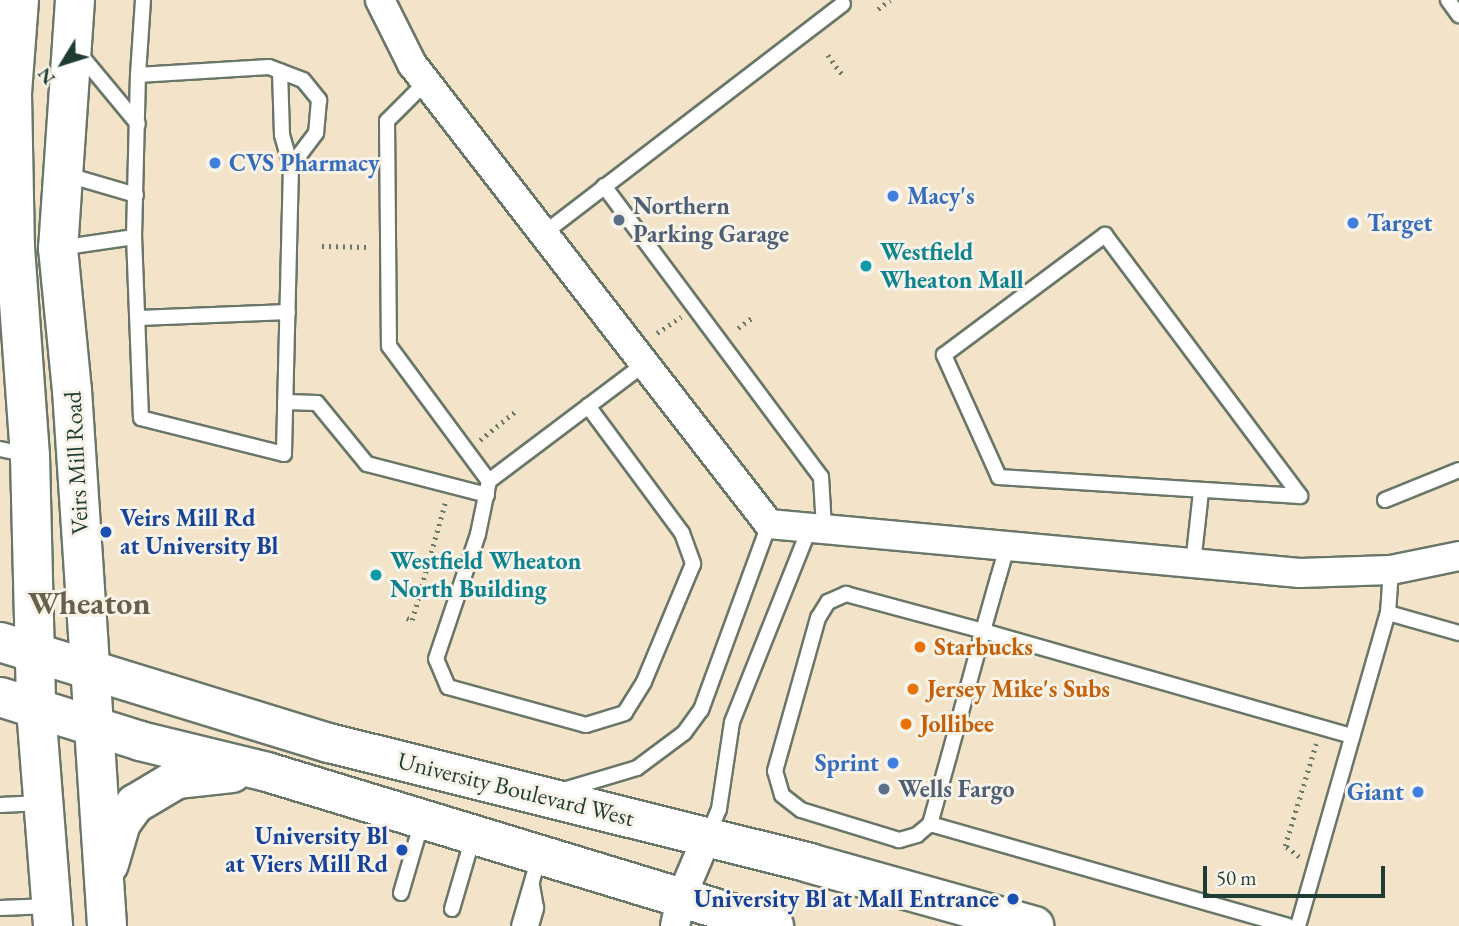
<!DOCTYPE html>
<style>
body{margin:0}
#map{position:relative;width:1459px;height:926px;overflow:hidden;background:#f2e3c9;font-family:"EB Garamond",serif}
div>[style]{position:absolute}
[style*='--x']{left:calc(var(--x)*1px);top:calc(var(--y)*1px);width:calc(var(--w)*1px);rotate:calc(var(--a)*1deg)}
.path>*{height:4.5px;margin-top:-2.25px;transform-origin:0;background:repeating-linear-gradient(90deg,#697768 0 2px,transparent 0 7px)}
.roads{filter:drop-shadow(2px 0 #697768) drop-shadow(-2px 0 #697768) drop-shadow(0 2px #697768) drop-shadow(0 -2px #697768)}
.lane>*{height:14px;margin:-7px;padding:0 7px;transform-origin:7px;border-radius:7px;background:#fff}
.street>*{height:28px;margin:-14px;padding:0 14px;transform-origin:14px;border-radius:14px;background:#fff}
.primary>*{height:38px;margin:-19px;padding:0 19px;transform-origin:19px;border-radius:19px;background:#fff}
.dots>*{width:19px;height:19px;translate:-50% -50%;box-sizing:border-box;border:4px solid #f7f3e8;border-radius:50%}
span{translate:-50% -50%;white-space:nowrap;text-align:center;line-height:1.15;-webkit-text-stroke:6px #f7f3e8;paint-order:stroke}
.shop-label{font-size:24px;color:#366cbe;font-weight:700}
.left{translate:0 -50%;text-align:left}
.right{translate:-100% -50%;text-align:right}
.service-label{font-size:24px;color:#4e5e75;font-weight:700}
.culture-label{font-size:24px;color:#0d838f;font-weight:700}
.street-label{font-size:24px;color:#1f3d34}
.transit-label{font-size:24px;color:#164399;font-weight:700}
.food-label{font-size:24px;color:#c56008;font-weight:700}
.district-label{font-size:32px;color:#68604d;font-weight:700}
.north{position:absolute;left:28px;top:28px;width:70px;height:70px;-webkit-text-stroke:5px #f7f3e8;paint-order:stroke;rotate:232deg;font-size:19px;font-weight:700;line-height:28px;text-align:center;color:#1f3d34}
.north::after{content:'';display:block;margin:auto;width:24px;height:32px;background:#1f3d34;clip-path:polygon(50% 0,100% 100%,50% 72%,0 100%)}
.scale{position:absolute;left:1203px;top:866px;width:182px;height:32px;box-sizing:border-box;border:4px solid #1f3d34;border-top:0;padding-left:9px;font-size:21px;line-height:24px;white-space:nowrap;color:#1f3d34;-webkit-text-stroke:5px #f7f3e8;paint-order:stroke}
</style>
<div id="map">
<div class="path">
<div style="--x:878;--y:9;--w:15;--a:-37"></div>
<div style="--x:828;--y:55;--w:24;--a:54"></div>
<div style="--x:322;--y:246;--w:48;--a:1.2"></div>
<div style="--x:738;--y:328;--w:19;--a:-36"></div>
<div style="--x:657;--y:333;--w:29;--a:-34"></div>
<div style="--x:480;--y:440;--w:48;--a:-39"></div>
<div style="--x:407;--y:618;--w:5;--a:22"></div>
<div style="--x:412;--y:620;--w:125;--a:-74.2"></div>
<div style="--x:1299;--y:857;--w:18;--a:-142"></div>
<div style="--x:1285;--y:846;--w:107;--a:-73.1"></div>
</div>
<div class="roads">
<div class="lane">
<div style="--x:1448;--y:0;--w:19;--a:54"></div>
<div style="--x:79;--y:53;--w:92;--a:50.3"></div>
<div style="--x:280;--y:71;--w:64;--a:88.2"></div>
<div style="--x:282;--y:135;--w:32;--a:74"></div>
<div style="--x:138;--y:75;--w:131;--a:-3.5"></div>
<div style="--x:269;--y:67;--w:36;--a:21"></div>
<div style="--x:303;--y:80;--w:26;--a:51"></div>
<div style="--x:319;--y:100;--w:33;--a:95"></div>
<div style="--x:316;--y:133;--w:41;--a:127.1"></div>
<div style="--x:291;--y:166;--w:288;--a:91.4"></div>
<div style="--x:284;--y:454;--w:147;--a:-165.9"></div>
<div style="--x:141;--y:418;--w:181;--a:-92.2"></div>
<div style="--x:134;--y:237;--w:162;--a:-88.6"></div>
<div style="--x:138;--y:75;--w:75;--a:-86.2"></div>
<div style="--x:426;--y:82;--w:55;--a:135"></div>
<div style="--x:387;--y:121;--w:225;--a:89.5"></div>
<div style="--x:389;--y:346;--w:168;--a:53.5"></div>
<div style="--x:64;--y:174;--w:75;--a:16.3"></div>
<div style="--x:604;--y:186;--w:363;--a:53.3"></div>
<div style="--x:821;--y:477;--w:51;--a:86.6"></div>
<div style="--x:543;--y:234;--w:378;--a:-37.5"></div>
<div style="--x:1105;--y:235;--w:326;--a:53.2"></div>
<div style="--x:1300;--y:496;--w:302;--a:-176.4"></div>
<div style="--x:999;--y:477;--w:134;--a:-114.3"></div>
<div style="--x:944;--y:355;--w:201;--a:-36.7"></div>
<div style="--x:59;--y:248;--w:76;--a:-8.3"></div>
<div style="--x:139;--y:318;--w:149;--a:-2.3"></div>
<div style="--x:285;--y:402;--w:32;--a:2"></div>
<div style="--x:317;--y:403;--w:79;--a:50.7"></div>
<div style="--x:367;--y:464;--w:124;--a:14.5"></div>
<div style="--x:588;--y:406;--w:158;--a:53.5"></div>
<div style="--x:682;--y:533;--w:33;--a:70"></div>
<div style="--x:693;--y:564;--w:128;--a:112.6"></div>
<div style="--x:644;--y:682;--w:36;--a:122"></div>
<div style="--x:625;--y:713;--w:41;--a:162.9"></div>
<div style="--x:586;--y:725;--w:143;--a:-164.6"></div>
<div style="--x:448;--y:687;--w:30;--a:-113"></div>
<div style="--x:436;--y:659;--w:132;--a:-71.4"></div>
<div style="--x:478;--y:534;--w:54;--a:-78.3"></div>
<div style="--x:489;--y:481;--w:193;--a:-37"></div>
<div style="--x:0;--y:449;--w:29;--a:12"></div>
<div style="--x:1385;--y:500;--w:80;--a:-22.1"></div>
<div style="--x:1007;--y:547;--w:32;--a:106"></div>
<div style="--x:998;--y:578;--w:55;--a:105.8"></div>
<div style="--x:983;--y:631;--w:20;--a:105"></div>
<div style="--x:978;--y:650;--w:110;--a:105.3"></div>
<div style="--x:949;--y:756;--w:71;--a:105.6"></div>
<div style="--x:930;--y:824;--w:17;--a:140"></div>
<div style="--x:917;--y:835;--w:19;--a:164"></div>
<div style="--x:899;--y:840;--w:102;--a:-163"></div>
<div style="--x:801;--y:810;--w:24;--a:-142"></div>
<div style="--x:782;--y:795;--w:25;--a:-106"></div>
<div style="--x:775;--y:771;--w:159;--a:-74.3"></div>
<div style="--x:818;--y:618;--w:19;--a:-58"></div>
<div style="--x:828;--y:602;--w:20;--a:-24"></div>
<div style="--x:846;--y:594;--w:142;--a:15.1"></div>
<div style="--x:983;--y:631;--w:384;--a:15.9"></div>
<div style="--x:1193;--y:564;--w:72;--a:-83.7"></div>
<div style="--x:1388;--y:613;--w:74;--a:15.7"></div>
<div style="--x:560;--y:791;--w:80;--a:-16.6"></div>
<div style="--x:637;--y:768;--w:59;--a:-36.7"></div>
<div style="--x:684;--y:733;--w:29;--a:-54"></div>
<div style="--x:701;--y:710;--w:198;--a:-69.9"></div>
<div style="--x:0;--y:805;--w:42;--a:-2.7"></div>
<div style="--x:930;--y:824;--w:372;--a:15.9"></div>
<div style="--x:708;--y:835;--w:28;--a:-67"></div>
<div style="--x:719;--y:809;--w:88;--a:-81.5"></div>
<div style="--x:732;--y:722;--w:210;--a:-68.2"></div>
<div style="--x:401;--y:893;--w:75;--a:-73.7"></div>
<div style="--x:0;--y:908;--w:51;--a:-2.2"></div>
<div style="--x:452;--y:909;--w:75;--a:-73.7"></div>
<div style="--x:519;--y:926;--w:72;--a:-73.8"></div>
<div style="--x:531;--y:926;--w:19;--a:-74"></div>
<div style="--x:536;--y:908;--w:23;--a:-100"></div>
<div style="--x:1298;--y:926;--w:326;--a:-74"></div>
<div style="--x:1388;--y:613;--w:43;--a:-86"></div>
</div>
<div class="street">
<div style="--x:380;--y:0;--w:72;--a:63.4"></div>
<div style="--x:412;--y:64;--w:582;--a:52.19"></div>
<div style="--x:769;--y:524;--w:533;--a:5.27"></div>
<div style="--x:1300;--y:573;--w:91;--a:-1.9"></div>
<div style="--x:1391;--y:570;--w:69;--a:-11.6"></div>
<div style="--x:675;--y:926;--w:29;--a:-78"></div>
<div style="--x:681;--y:898;--w:64;--a:-67"></div>
</div>
<div class="primary">
<div style="--x:19;--y:0;--w:94;--a:94.3"></div>
<div style="--x:12;--y:94;--w:153;--a:88.9"></div>
<div style="--x:15;--y:247;--w:210;--a:85.9"></div>
<div style="--x:30;--y:456;--w:253;--a:88.6"></div>
<div style="--x:36;--y:709;--w:218;--a:85.5"></div>
<div style="--x:75;--y:0;--w:249;--a:93.9"></div>
<div style="--x:58;--y:248;--w:143;--a:84.4"></div>
<div style="--x:72;--y:390;--w:537;--a:86.26"></div>
<div style="--x:0;--y:642;--w:344;--a:17.1"></div>
<div style="--x:329;--y:743;--w:495;--a:14"></div>
<div style="--x:809;--y:863;--w:234;--a:15.6"></div>
<div style="--x:0;--y:697;--w:147;--a:17.4"></div>
<div style="--x:140;--y:741;--w:131;--a:13.7"></div>
<div style="--x:267;--y:772;--w:530;--a:16.9"></div>
<div style="--x:109;--y:864;--w:43;--a:-73.7"></div>
<div style="--x:121;--y:823;--w:24;--a:-54"></div>
<div style="--x:135;--y:804;--w:49;--a:-30.8"></div>
<div style="--x:177;--y:779;--w:55;--a:-6.2"></div>
</div>
</div>
<div class="dots">
<div style="left:215px;top:163px;background:#3f7fe0"></div>
<div style="left:893px;top:196px;background:#3f7fe0"></div>
<div style="left:619px;top:220px;background:#5c6f8a"></div>
<div style="left:1353px;top:223px;background:#3f7fe0"></div>
<div style="left:866px;top:266px;background:#0f9aa8"></div>
<div style="left:106px;top:532px;background:#1a4fb4"></div>
<div style="left:376px;top:575px;background:#0f9aa8"></div>
<div style="left:920px;top:647px;background:#e8710a"></div>
<div style="left:913px;top:689px;background:#e8710a"></div>
<div style="left:906px;top:724px;background:#e8710a"></div>
<div style="left:893px;top:763px;background:#3f7fe0"></div>
<div style="left:884px;top:789px;background:#5c6f8a"></div>
<div style="left:1418px;top:792px;background:#3f7fe0"></div>
<div style="left:402px;top:850px;background:#1a4fb4"></div>
<div style="left:1013px;top:899px;background:#1a4fb4"></div>
</div>
<div class="shop-label">
<span class="left" style="left:229px;top:163px">CVS Pharmacy</span>
<span class="left" style="left:907px;top:196px">Macy's</span>
<span class="left" style="left:1367px;top:223px">Target</span>
<span class="right" style="left:879px;top:763px">Sprint</span>
<span class="right" style="left:1404px;top:792px">Giant</span>
</div>
<div class="service-label">
<span class="left" style="left:633px;top:220px">Northern<br>Parking Garage</span>
<span class="left" style="left:898px;top:789px">Wells Fargo</span>
</div>
<div class="culture-label">
<span class="left" style="left:880px;top:266px">Westfield<br>Wheaton Mall</span>
<span class="left" style="left:390px;top:575px">Westfield Wheaton<br>North Building</span>
</div>
<div class="street-label">
<span style="left:76px;top:463px;rotate:-93deg">Veirs Mill Road</span>
<span style="left:516px;top:789px;rotate:14deg">University Boulevard West</span>
</div>
<div class="transit-label">
<span class="left" style="left:120px;top:532px">Veirs Mill Rd<br>at University Bl</span>
<span class="right" style="left:388px;top:850px">University Bl<br>at Viers Mill Rd</span>
<span class="right" style="left:999px;top:899px">University Bl at Mall Entrance</span>
</div>
<div class="food-label">
<span class="left" style="left:934px;top:647px">Starbucks</span>
<span class="left" style="left:927px;top:689px">Jersey Mike's Subs</span>
<span class="left" style="left:920px;top:724px">Jollibee</span>
</div>
<div class="district-label">
<span style="left:89px;top:603px">Wheaton</span>
</div>
<div class="north">N</div>
<div class="scale">50 m</div>
</div>
